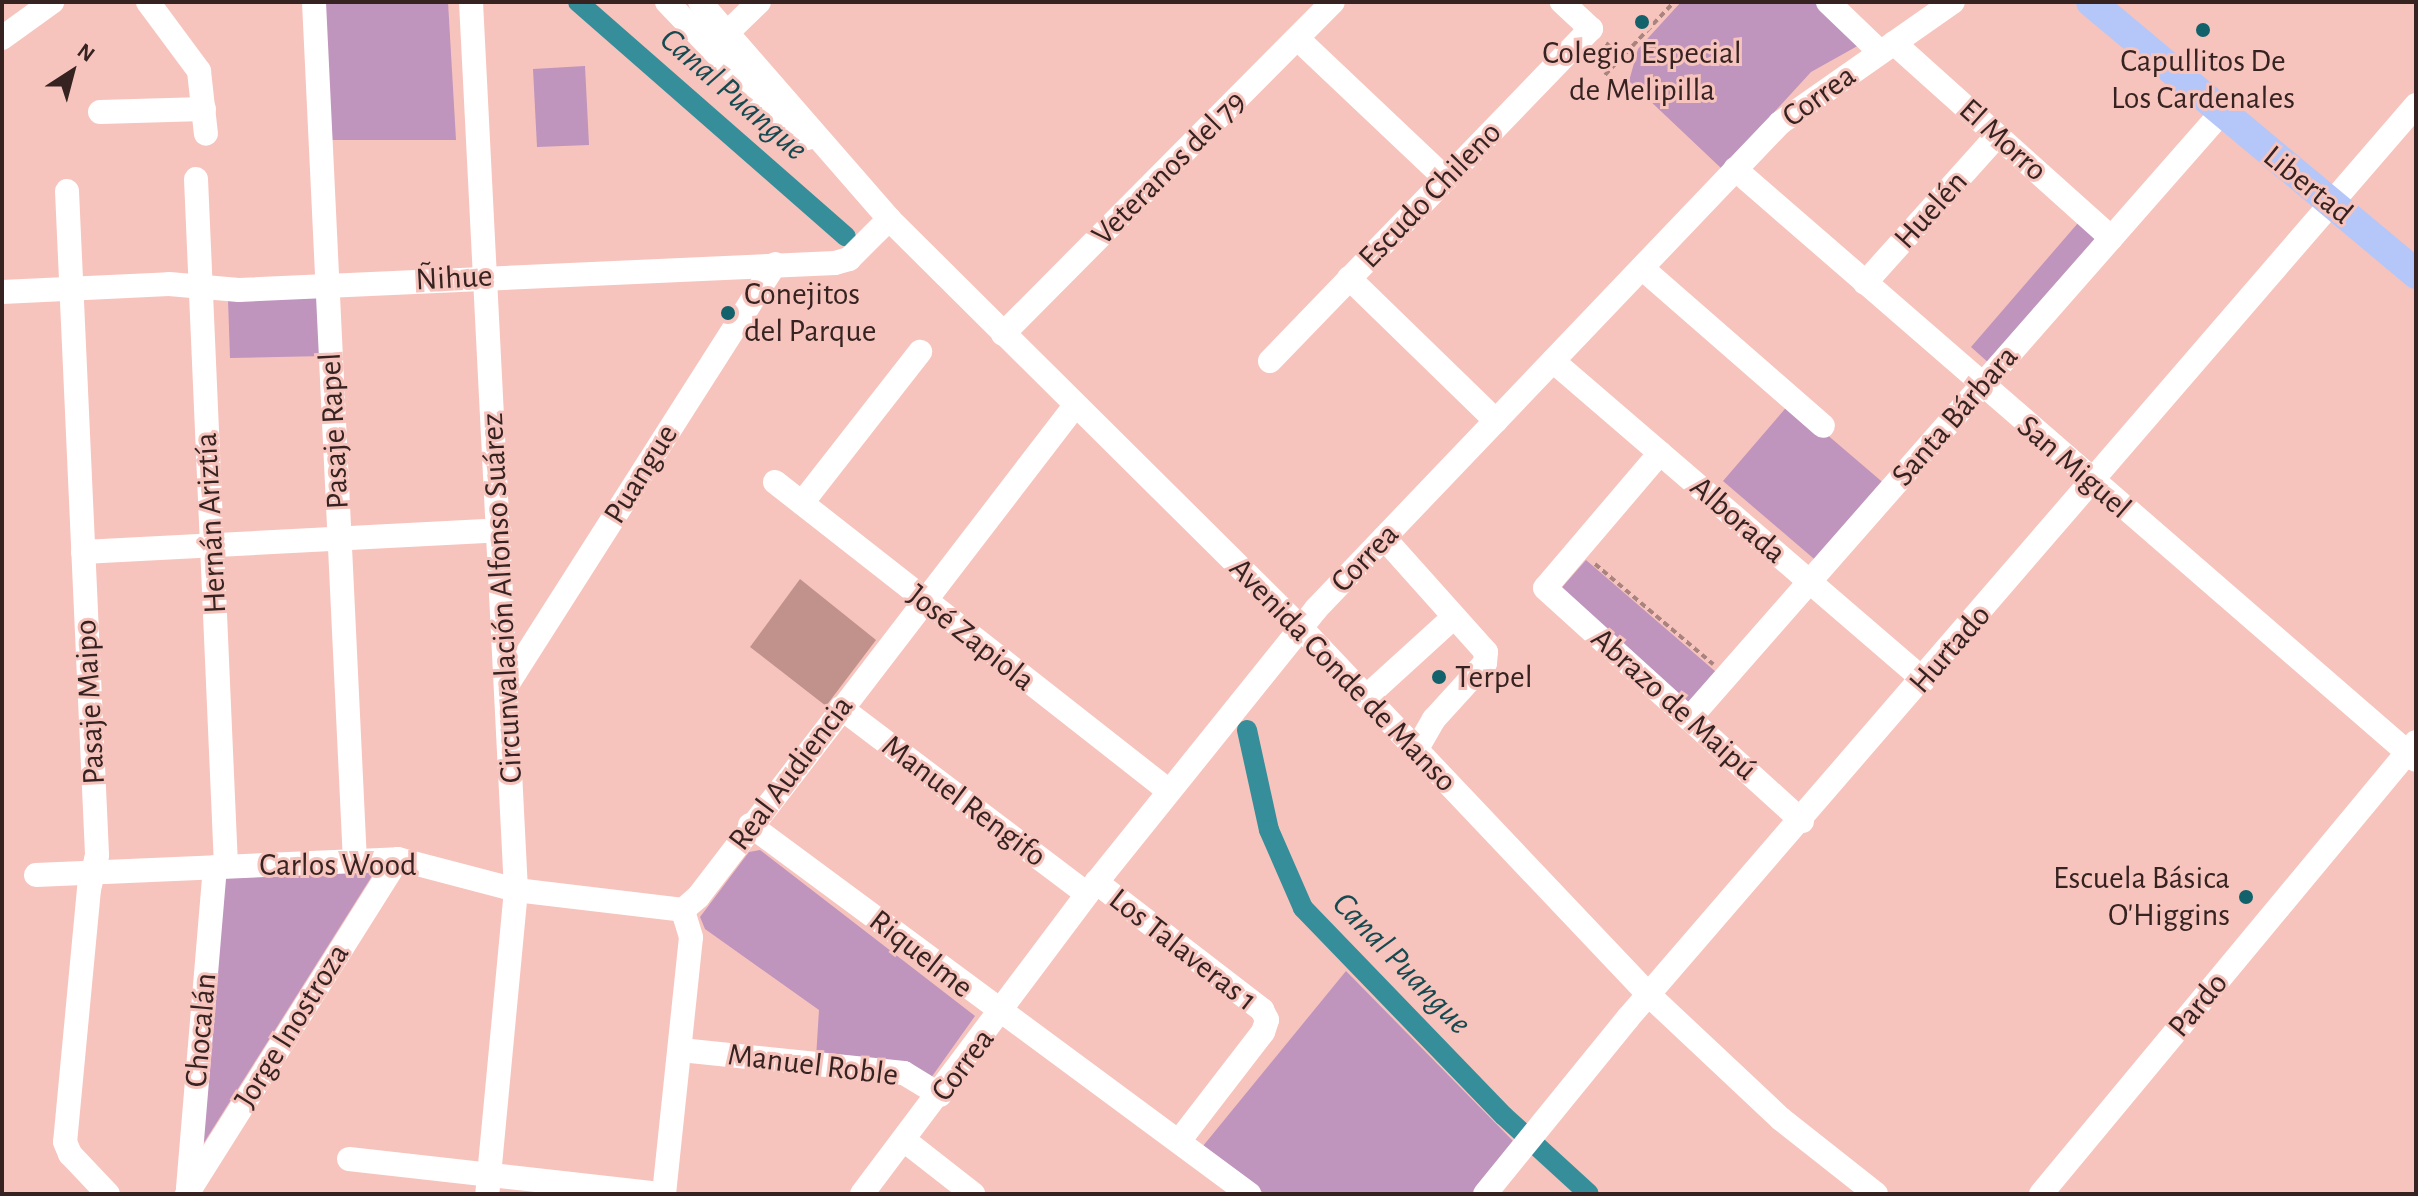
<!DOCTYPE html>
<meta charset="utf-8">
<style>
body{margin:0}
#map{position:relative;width:2418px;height:1196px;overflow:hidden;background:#f6c4bd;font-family:"Alegreya Sans",sans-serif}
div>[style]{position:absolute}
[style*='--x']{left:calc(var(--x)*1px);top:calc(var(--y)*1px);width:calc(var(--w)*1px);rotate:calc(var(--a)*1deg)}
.green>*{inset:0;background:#bf94bd}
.canal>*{height:20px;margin:-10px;padding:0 10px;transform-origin:10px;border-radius:10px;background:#358e9a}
.building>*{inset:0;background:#c1928b}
.path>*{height:4px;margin-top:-2px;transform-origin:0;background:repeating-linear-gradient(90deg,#a9837e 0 6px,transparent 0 10px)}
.minor>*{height:24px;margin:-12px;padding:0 12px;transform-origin:12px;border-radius:12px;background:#fff}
.major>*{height:30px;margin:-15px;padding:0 15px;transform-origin:15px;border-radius:15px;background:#b5c7f8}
.dots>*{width:22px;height:22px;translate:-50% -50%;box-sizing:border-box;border:4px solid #f6c4bd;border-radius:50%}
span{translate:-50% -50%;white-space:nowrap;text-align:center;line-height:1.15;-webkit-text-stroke:6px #f6c4bd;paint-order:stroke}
.poi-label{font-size:32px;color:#362321}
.left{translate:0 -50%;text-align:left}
.right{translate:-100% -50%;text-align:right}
.street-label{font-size:32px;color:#362321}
.water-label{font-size:34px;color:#164950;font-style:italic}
.frame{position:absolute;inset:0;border:4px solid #362321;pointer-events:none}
.north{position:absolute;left:32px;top:32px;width:80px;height:80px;-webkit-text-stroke:6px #f6c4bd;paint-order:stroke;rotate:36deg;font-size:22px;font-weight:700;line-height:32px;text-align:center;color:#362321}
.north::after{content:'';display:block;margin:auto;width:28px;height:36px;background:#362321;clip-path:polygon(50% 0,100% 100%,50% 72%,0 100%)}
</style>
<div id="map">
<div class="green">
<div style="clip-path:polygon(321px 2px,448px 2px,456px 140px,329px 140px)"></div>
<div style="clip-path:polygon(1681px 2px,1816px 2px,1861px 44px,1811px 72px,1722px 169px,1629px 81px,1638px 49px)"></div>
<div style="clip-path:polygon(585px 66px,589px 145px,537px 147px,533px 69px)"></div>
<div style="clip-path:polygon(2078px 223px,2098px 240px,1990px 364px,1971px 347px)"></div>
<div style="clip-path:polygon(324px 297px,325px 356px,230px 358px,228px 299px)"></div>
<div style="clip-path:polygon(1790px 403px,1887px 486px,1820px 564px,1723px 481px)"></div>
<div style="clip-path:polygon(1586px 560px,1716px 672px,1687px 704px,1558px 592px)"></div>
<div style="clip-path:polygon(760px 850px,975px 1016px,928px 1082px,816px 1058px,819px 1010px,705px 929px,700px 917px,749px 852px)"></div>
<div style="clip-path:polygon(377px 868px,193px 1160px,220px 873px)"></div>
<div style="clip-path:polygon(1346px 971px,1516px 1144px,1473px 1194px,1265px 1194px,1203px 1146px)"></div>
</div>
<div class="canal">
<div style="--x:578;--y:2;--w:356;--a:41.2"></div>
<div style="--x:1247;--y:730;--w:102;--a:77.6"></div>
<div style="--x:1269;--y:830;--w:85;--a:66.4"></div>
<div style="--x:1303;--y:908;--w:289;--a:46"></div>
<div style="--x:1504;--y:1116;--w:115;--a:42.5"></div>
</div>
<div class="building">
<div style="clip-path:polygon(800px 579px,876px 640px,826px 706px,750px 647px)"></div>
</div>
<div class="path">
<div style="--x:1606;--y:43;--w:22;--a:43"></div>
<div style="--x:1605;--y:75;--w:100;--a:-46.6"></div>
<div style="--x:1595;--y:564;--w:155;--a:40.3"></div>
</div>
<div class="minor">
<div style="--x:148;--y:2;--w:86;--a:53.5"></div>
<div style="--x:199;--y:71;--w:63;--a:83.7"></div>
<div style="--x:314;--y:2;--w:860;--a:87.27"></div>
<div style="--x:471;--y:2;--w:889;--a:87.1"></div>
<div style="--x:516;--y:890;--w:305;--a:95.4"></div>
<div style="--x:667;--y:2;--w:156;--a:46.3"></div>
<div style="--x:775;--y:115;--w:40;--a:34.9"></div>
<div style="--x:700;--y:2;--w:288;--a:48.9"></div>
<div style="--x:889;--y:219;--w:583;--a:44.79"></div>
<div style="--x:1303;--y:630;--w:503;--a:46.53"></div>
<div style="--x:1649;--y:995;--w:181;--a:43.2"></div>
<div style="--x:1781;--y:1119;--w:121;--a:38.3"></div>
<div style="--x:1828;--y:2;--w:72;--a:43.9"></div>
<div style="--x:728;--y:32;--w:43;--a:-44.1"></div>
<div style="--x:2;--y:38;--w:62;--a:-35.8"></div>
<div style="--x:1298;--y:39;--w:204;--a:43.4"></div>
<div style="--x:1894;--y:43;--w:292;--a:41.9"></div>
<div style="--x:100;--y:112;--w:104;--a:-1.7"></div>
<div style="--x:1735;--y:169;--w:902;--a:40.95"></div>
<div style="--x:196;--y:179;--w:688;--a:87.5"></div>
<div style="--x:67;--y:191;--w:665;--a:87.41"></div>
<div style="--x:97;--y:855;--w:35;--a:103"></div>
<div style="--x:89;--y:889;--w:254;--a:95.4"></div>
<div style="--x:65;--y:1142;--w:13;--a:67"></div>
<div style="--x:70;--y:1154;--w:55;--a:46.5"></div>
<div style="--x:1642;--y:268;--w:240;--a:41.1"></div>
<div style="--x:1349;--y:278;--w:205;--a:44.2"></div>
<div style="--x:1865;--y:283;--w:198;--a:-48.1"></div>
<div style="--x:2;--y:292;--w:167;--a:-2.7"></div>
<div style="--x:169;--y:284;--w:70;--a:4.9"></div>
<div style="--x:239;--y:290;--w:597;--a:-2.59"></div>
<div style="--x:835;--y:263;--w:15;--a:-16"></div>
<div style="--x:849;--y:259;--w:57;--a:-45"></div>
<div style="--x:1003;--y:334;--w:468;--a:-45.2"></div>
<div style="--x:1270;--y:361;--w:462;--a:-46"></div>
<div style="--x:1591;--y:29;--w:40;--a:-137"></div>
<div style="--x:1553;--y:361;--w:489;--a:40.7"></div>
<div style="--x:1660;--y:453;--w:177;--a:130.4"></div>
<div style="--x:1545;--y:588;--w:347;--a:42.2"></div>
<div style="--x:775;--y:482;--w:501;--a:38.11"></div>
<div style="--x:802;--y:503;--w:192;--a:-52"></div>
<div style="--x:1384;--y:538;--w:153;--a:48.2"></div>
<div style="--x:1486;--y:652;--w:11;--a:95"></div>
<div style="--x:1485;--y:663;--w:76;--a:132.3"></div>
<div style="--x:1434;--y:719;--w:36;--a:120"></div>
<div style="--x:83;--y:552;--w:417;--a:-3"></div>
<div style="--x:507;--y:685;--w:499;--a:-57.5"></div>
<div style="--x:1366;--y:697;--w:119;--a:-42.3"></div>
<div style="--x:841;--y:708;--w:308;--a:37.1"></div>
<div style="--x:1689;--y:719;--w:806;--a:-48.72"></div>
<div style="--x:750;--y:825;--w:621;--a:36.48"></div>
<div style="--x:36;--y:875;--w:362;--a:-2.5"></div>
<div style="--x:398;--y:859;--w:122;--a:14.7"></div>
<div style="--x:516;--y:890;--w:168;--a:6.8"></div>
<div style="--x:1096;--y:882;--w:210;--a:37.6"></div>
<div style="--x:1262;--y:1010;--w:11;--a:63"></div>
<div style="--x:1267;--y:1020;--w:13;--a:108"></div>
<div style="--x:1263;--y:1032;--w:138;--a:127.6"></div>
<div style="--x:683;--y:910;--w:20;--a:-41"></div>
<div style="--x:698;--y:897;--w:618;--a:-52.5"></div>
<div style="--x:681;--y:1050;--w:224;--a:5.9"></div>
<div style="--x:904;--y:1073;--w:42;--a:31.4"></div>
<div style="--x:904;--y:1140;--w:88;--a:38"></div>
<div style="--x:349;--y:1159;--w:315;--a:6.4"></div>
<div style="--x:188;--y:1188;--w:322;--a:-85.2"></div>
<div style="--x:187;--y:1194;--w:396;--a:-57.8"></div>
<div style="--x:664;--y:1194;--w:258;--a:-84"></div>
<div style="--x:691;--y:937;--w:28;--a:-107"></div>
<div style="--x:862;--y:1194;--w:375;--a:-53.1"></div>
<div style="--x:1087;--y:894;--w:366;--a:-51.2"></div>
<div style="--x:1316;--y:609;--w:672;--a:-46.33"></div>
<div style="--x:1780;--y:123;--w:211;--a:-35"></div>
<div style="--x:1485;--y:1194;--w:227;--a:-50.9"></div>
<div style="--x:1628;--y:1018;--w:1206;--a:-49.2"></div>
<div style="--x:2041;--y:1194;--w:587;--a:-50.32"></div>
</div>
<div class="major">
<div style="--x:2091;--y:2;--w:424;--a:39.9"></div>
</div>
<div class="dots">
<div style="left:1642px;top:22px;background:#12616b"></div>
<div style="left:2203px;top:30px;background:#12616b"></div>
<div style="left:728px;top:313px;background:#12616b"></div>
<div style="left:1439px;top:677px;background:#12616b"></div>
<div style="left:2246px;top:897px;background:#12616b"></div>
</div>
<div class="poi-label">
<span style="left:1642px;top:72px">Colegio Especial<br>de Melipilla</span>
<span style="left:2203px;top:80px">Capullitos De<br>Los Cardenales</span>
<span class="left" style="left:744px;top:313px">Conejitos<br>del Parque</span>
<span class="left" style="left:1455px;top:677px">Terpel</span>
<span class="right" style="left:2230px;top:897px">Escuela Básica<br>O'Higgins</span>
</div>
<div class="street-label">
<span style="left:1819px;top:96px;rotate:-36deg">Correa</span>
<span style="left:2003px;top:140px;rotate:42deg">El Morro</span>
<span style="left:1169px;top:168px;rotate:-45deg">Veteranos del 79</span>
<span style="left:2308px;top:185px;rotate:39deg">Libertad</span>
<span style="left:1430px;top:195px;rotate:-46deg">Escudo Chileno</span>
<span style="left:1931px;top:210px;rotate:-48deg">Huelén</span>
<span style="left:454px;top:278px;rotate:-3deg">Ñihue</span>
<span style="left:1955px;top:416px;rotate:-49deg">Santa Bárbara</span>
<span style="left:334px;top:431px;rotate:-93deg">Pasaje Rapel</span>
<span style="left:2074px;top:467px;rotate:41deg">San Miguel</span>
<span style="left:641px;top:474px;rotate:-58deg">Puangue</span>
<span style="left:1738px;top:520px;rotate:41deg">Alborada</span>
<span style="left:211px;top:523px;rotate:-93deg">Hernán Ariztía</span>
<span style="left:1365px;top:558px;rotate:-46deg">Correa</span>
<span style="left:502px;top:598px;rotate:-93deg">Circunvalación Alfonso Suárez</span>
<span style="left:971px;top:638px;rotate:38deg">José Zapiola</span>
<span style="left:1950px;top:649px;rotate:-49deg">Hurtado</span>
<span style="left:1343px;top:675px;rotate:46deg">Avenida Conde de Manso</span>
<span style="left:90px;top:702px;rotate:-93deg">Pasaje Maipo</span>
<span style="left:1674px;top:704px;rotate:42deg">Abrazo de Maipú</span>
<span style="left:791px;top:773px;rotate:-53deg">Real Audiencia</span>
<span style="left:964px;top:801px;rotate:37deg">Manuel Rengifo</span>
<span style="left:338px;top:865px">Carlos Wood</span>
<span style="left:1183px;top:950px;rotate:38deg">Los Talaveras 1</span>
<span style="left:921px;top:954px;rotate:38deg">Riquelme</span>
<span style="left:2198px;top:1005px;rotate:-50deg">Pardo</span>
<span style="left:292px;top:1026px;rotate:-58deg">Jorge Inostroza</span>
<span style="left:201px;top:1030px;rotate:-85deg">Chocalán</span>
<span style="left:813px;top:1065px;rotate:7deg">Manuel Roble</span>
<span style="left:963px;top:1065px;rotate:-53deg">Correa</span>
</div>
<div class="water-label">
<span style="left:733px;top:95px;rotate:41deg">Canal Puangue</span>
<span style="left:1401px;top:964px;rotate:46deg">Canal Puangue</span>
</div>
<div class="frame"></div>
<div class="north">N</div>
</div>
